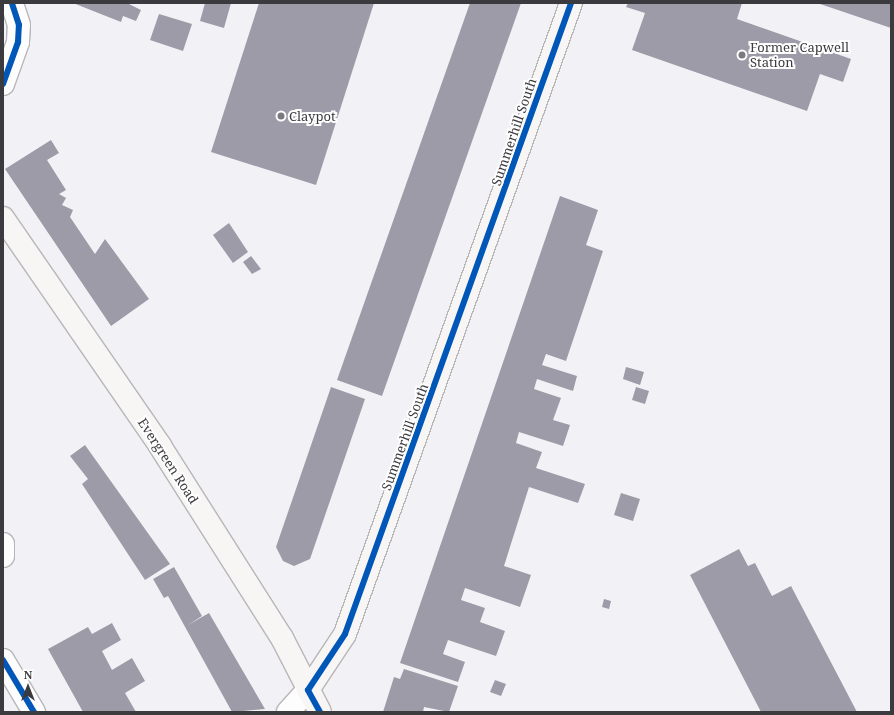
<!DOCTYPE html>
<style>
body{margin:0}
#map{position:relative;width:894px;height:715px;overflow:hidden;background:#f2f2f6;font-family:"Noto Serif",serif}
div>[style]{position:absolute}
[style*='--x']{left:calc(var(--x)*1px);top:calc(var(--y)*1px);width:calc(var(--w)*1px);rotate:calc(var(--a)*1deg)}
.building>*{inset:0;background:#9d9ba7}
.roads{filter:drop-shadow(1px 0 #b7b7ba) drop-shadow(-1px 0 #b7b7ba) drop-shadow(0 1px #b7b7ba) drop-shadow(0 -1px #b7b7ba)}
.street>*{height:22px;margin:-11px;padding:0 11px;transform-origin:11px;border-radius:11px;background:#fdfdfe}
.secondary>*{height:22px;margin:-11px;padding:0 11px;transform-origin:11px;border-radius:11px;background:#f8f6f4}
.cycleway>*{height:6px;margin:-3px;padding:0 3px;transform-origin:3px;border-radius:3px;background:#0057b8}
.dots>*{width:11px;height:11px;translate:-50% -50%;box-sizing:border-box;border:2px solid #fefefe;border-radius:50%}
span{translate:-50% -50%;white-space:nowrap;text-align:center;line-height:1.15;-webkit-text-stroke:4px #fefefe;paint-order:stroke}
.poi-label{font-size:13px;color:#3b3a3e}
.left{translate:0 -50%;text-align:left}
.street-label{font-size:13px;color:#3b3a3e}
.frame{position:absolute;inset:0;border:4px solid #3b3a3e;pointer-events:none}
.north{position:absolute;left:8px;top:667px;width:40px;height:40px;-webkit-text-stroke:3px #fefefe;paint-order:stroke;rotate:0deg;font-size:11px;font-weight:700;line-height:16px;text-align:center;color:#3b3a3e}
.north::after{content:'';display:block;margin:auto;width:14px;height:18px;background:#3b3a3e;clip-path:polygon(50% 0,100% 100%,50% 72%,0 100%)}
</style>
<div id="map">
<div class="building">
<div style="clip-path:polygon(73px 3px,127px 3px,141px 10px,136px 21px,123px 16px,121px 22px)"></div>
<div style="clip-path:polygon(205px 3px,231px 3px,224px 28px,200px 21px)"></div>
<div style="clip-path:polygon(259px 3px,374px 3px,316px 185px,211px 152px)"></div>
<div style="clip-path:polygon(470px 3px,521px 3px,382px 396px,337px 380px)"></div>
<div style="clip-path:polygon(628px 3px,742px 3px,737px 19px,851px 59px,843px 82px,820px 74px,807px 111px,632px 50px,645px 13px,626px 7px)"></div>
<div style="clip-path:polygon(817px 3px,891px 3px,891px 28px,829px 7px)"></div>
<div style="clip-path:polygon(159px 14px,192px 24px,183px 51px,150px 40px)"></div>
<div style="clip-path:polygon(51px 140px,59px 153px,47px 160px,66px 190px,59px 194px,66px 198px,62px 205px,73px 210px,70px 217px,95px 254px,105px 239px,149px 299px,111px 326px,5px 169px)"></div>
<div style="clip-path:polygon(560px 196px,598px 210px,586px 245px,603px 251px,566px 361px,546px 354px,542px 365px,577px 376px,573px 391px,537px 379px,534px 389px,561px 398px,553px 420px,570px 425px,563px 446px,519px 432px,516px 443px,542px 452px,536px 468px,585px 484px,578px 503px,529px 487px,504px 566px,531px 575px,520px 607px,465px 588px,461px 600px,485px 608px,480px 622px,505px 631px,496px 656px,448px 640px,443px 654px,465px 662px,458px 682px,400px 663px)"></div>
<div style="clip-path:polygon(229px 223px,248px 252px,233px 263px,213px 235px)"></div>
<div style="clip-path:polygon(251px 256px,261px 269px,252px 274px,243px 262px)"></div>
<div style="clip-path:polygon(626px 367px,644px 372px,640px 385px,623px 379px)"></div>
<div style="clip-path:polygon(331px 387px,365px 399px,310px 559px,294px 566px,283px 561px,276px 547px)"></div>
<div style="clip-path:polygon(636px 387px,649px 391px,645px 404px,632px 400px)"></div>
<div style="clip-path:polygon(85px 445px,170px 564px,145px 580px,82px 484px,88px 479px,70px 456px)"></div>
<div style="clip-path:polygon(621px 493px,640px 499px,633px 521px,614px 515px)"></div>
<div style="clip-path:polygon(739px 549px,748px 566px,755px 563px,772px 596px,791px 586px,857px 712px,761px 712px,690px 575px)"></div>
<div style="clip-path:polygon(174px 567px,202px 616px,188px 625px,209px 613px,265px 709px,232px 712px,168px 596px,164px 598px,153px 579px)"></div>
<div style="clip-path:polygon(604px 599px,611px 601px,609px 609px,602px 607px)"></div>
<div style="clip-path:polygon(112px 623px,121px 640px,102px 651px,112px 670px,132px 658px,145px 681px,125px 693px,136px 712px,83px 712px,48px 649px,88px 627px,92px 634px)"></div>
<div style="clip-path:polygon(404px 669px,458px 686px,449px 712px,424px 707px,423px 712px,383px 712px,394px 677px,400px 679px)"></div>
<div style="clip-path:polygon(495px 680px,506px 684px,501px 696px,490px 692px)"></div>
</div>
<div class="roads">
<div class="street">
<div style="--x:3;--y:84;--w:45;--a:-70.3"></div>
<div style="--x:18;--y:42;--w:17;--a:-87"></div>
<div style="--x:19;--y:25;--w:23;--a:-108"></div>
<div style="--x:3;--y:544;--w:12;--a:90"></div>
<div style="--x:3;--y:660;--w:61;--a:59.2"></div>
<div style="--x:288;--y:712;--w:30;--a:-48"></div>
</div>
<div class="secondary">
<div style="--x:3;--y:218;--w:277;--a:55.4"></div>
<div style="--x:160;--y:446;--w:227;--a:57.6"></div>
<div style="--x:282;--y:638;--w:83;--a:62.8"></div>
<div style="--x:308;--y:690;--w:67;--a:-56.5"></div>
<div style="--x:345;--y:634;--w:670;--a:-70.29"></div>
</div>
</div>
<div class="cycleway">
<div style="--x:3;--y:84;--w:45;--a:-70.3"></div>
<div style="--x:18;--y:42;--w:17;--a:-87"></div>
<div style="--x:19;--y:25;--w:23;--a:-108"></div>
<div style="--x:3;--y:660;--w:61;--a:59.2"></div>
<div style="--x:320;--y:712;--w:25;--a:-119"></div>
<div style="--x:308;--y:690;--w:67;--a:-56.5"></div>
<div style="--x:345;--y:634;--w:670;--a:-70.29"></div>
</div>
<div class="dots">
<div style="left:742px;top:55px;background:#7b7a7e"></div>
<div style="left:281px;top:116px;background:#7b7a7e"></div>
</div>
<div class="poi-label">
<span class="left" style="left:750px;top:55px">Former Capwell<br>Station</span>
<span class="left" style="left:289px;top:116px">Claypot</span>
</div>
<div class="street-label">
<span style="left:514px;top:132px;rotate:-71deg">Summerhill South</span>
<span style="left:405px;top:437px;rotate:-70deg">Summerhill South</span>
<span style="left:168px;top:461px;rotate:57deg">Evergreen Road</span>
</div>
<div class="frame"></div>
<div class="north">N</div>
</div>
